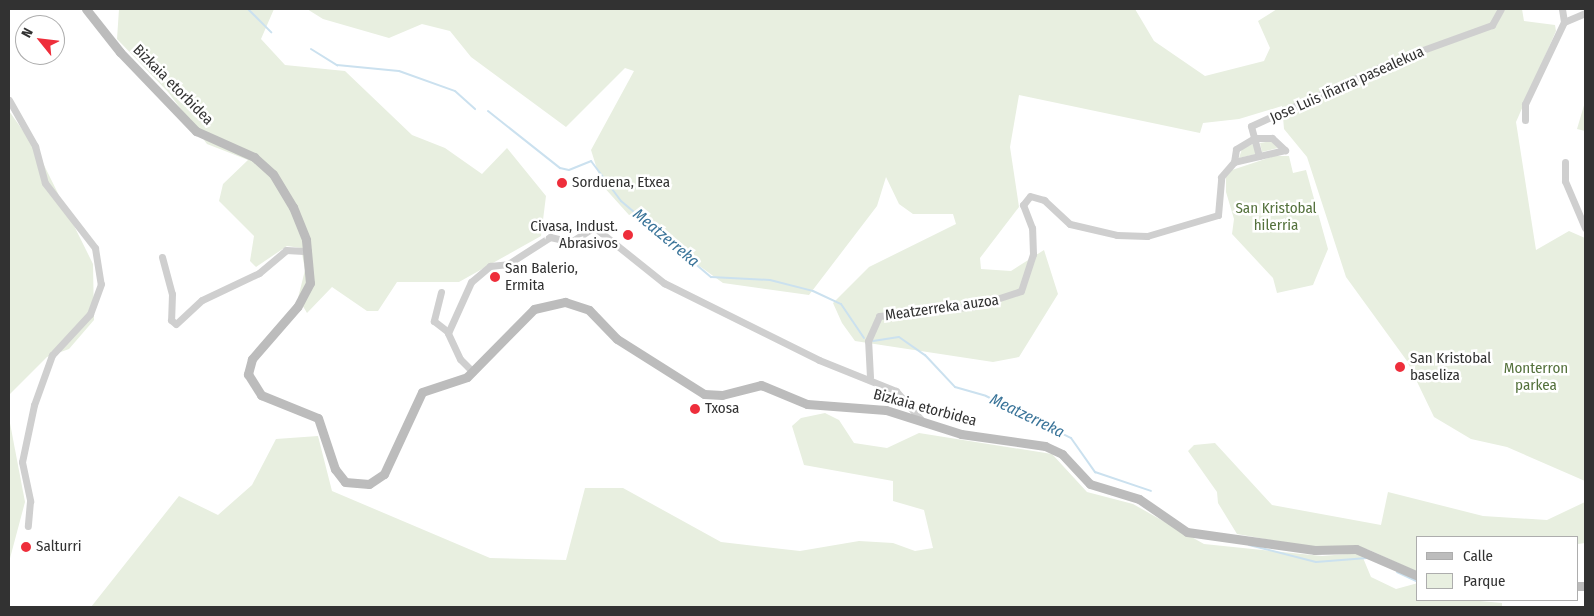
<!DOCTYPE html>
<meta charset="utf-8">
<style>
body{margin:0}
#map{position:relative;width:1594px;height:616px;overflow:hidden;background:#fff;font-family:"Fira Sans Condensed",sans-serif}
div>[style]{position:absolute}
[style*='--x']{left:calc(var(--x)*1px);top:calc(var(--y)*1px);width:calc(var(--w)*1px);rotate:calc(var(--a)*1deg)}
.green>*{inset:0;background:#e8efe0}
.stream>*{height:2px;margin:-1px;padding:0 1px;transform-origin:1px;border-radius:1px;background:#cbe1ef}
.street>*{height:7px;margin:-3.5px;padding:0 3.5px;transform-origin:3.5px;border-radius:3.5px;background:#cfcfcf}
.secondary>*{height:9px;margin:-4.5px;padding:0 4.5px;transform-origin:4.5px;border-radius:4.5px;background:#bcbcbc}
.dots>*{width:14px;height:14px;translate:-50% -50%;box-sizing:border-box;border:2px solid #fff;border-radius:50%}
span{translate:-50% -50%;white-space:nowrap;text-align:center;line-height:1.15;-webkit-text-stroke:5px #fff;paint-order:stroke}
.street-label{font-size:15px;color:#323232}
.poi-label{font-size:15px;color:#323232}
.left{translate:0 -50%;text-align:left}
.right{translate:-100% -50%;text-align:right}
.park-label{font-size:15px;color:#54713c}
.water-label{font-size:16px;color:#3a7499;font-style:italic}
.frame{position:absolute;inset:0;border:10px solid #323232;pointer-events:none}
.legend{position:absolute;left:1416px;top:536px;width:162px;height:65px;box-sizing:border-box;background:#fff;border:1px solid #adadad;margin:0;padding:6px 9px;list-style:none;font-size:15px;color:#323232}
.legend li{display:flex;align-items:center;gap:10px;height:25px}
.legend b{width:25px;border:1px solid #adadad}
.north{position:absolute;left:15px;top:15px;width:50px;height:50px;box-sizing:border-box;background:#fff;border:1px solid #adadad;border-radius:50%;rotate:299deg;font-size:14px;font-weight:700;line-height:20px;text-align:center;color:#323232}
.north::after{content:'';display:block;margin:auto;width:18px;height:22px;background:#ee2e3b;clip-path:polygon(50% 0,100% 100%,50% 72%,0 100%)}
</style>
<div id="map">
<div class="green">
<div style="clip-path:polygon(119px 9px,274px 9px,261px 39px,285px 65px,345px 71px,412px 135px,445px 148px,482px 174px,507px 148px,546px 196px,541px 236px,459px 282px,397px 282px,378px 311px,367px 311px,332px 287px,307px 313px,298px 298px,305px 270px,301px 248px,287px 246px,256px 267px,250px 261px,254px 236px,219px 201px,223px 184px,248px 160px,207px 144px,168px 92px,117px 39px)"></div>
<div style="clip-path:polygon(307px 9px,1135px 9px,1154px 41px,1205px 76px,1264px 61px,1270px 48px,1258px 21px,1277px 9px,1522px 9px,1524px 21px,1555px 25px,1556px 31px,1516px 122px,1536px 250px,1569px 231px,1585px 238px,1585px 481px,1507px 447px,1471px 439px,1434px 417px,1407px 361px,1346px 277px,1307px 157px,1284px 129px,1282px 106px,1239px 119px,1203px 123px,1200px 133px,1019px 95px,1010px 147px,1019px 207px,980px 258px,981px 269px,1011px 271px,1044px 250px,1058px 294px,1019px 357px,993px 362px,855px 341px,842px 323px,833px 303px,869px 267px,956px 224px,953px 214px,913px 214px,899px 204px,886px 177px,877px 206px,809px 295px,723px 283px,629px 215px,602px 185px,591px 150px,634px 71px,625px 68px,566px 127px,471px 57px,450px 31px,422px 24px,389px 38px,323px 19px)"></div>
<div style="clip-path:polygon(1585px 102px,1585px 131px,1577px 129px)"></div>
<div style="clip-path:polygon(9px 111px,36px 149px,93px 264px,94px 320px,69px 349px,47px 357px,10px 394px,9px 402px)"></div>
<div style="clip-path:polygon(1272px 141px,1278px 148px,1262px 152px,1260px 143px)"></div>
<div style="clip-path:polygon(1253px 144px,1256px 154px,1239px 158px,1242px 149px)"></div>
<div style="clip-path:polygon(1274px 156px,1289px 156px,1293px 173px,1306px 170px,1328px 249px,1313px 285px,1277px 293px,1273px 278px,1232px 234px,1234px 219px,1226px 192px,1226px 172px)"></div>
<div style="clip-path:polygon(825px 413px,839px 420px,854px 443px,887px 448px,919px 433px,1052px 454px,1087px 492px,1133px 504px,1204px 544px,1322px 556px,1361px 553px,1371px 577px,1396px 589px,1418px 583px,1418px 600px,1469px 600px,1502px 603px,1502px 607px,91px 607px,179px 496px,218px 515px,252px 485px,276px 439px,318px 436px,332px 491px,490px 558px,566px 560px,585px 488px,623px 488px,721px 542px,800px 551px,859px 541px,893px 543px,915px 551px,933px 548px,924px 510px,893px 501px,893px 481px,804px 465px,792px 426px,801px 418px)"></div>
<div style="clip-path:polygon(9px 418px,25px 502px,9px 562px)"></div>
<div style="clip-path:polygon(1215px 443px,1272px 505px,1381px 525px,1388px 492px,1483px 516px,1547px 520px,1585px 502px,1585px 543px,1578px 544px,1578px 537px,1418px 537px,1418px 572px,1367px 549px,1317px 548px,1237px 534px,1218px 503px,1217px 492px,1188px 451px,1194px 445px)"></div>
</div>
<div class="stream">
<div style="--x:248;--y:9;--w:33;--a:45"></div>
<div style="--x:311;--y:49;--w:31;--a:32"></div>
<div style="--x:337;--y:65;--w:62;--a:5.5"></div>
<div style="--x:399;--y:71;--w:59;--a:19.7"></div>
<div style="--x:455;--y:91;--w:27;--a:42"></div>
<div style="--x:488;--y:111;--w:92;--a:38.4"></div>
<div style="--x:560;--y:168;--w:9;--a:13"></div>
<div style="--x:569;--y:170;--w:24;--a:-22"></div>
<div style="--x:591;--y:161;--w:50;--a:53.1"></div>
<div style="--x:621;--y:201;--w:118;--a:40.2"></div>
<div style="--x:711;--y:277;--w:59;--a:2.9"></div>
<div style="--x:770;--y:280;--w:44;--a:14.3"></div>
<div style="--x:813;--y:291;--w:31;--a:25"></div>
<div style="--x:841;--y:304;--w:41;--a:55.9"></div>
<div style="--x:873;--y:341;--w:26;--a:-9"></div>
<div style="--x:899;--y:337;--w:32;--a:35"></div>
<div style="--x:925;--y:355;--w:44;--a:46.8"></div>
<div style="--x:955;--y:387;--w:32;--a:16"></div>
<div style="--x:986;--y:396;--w:95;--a:26.3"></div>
<div style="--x:1071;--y:438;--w:42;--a:54.8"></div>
<div style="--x:1095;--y:472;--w:59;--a:18.7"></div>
<div style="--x:1249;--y:545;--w:69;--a:14.2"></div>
<div style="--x:1316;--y:562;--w:51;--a:-4.5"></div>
<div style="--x:1397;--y:572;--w:23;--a:25"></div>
</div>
<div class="street">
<div style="--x:1562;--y:9;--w:13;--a:81"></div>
<div style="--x:1564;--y:22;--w:23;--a:-23"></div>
<div style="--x:9;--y:100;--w:53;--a:60.5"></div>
<div style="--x:35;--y:146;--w:38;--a:75"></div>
<div style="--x:45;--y:183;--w:82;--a:52.4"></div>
<div style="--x:95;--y:248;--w:36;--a:81"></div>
<div style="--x:101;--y:284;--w:32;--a:110"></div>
<div style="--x:90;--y:314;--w:56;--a:132.8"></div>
<div style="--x:52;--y:355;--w:53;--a:109.8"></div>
<div style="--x:34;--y:405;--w:58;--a:101.9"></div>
<div style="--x:22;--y:462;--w:40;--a:78"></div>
<div style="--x:30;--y:501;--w:25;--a:95"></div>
<div style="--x:1525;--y:120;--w:16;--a:-90"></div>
<div style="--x:1525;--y:104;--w:91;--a:-64.6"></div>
<div style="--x:1254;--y:138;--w:18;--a:0"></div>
<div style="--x:1272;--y:138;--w:18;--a:43"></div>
<div style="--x:1285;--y:150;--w:52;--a:166.8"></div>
<div style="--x:1234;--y:162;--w:13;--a:-81"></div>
<div style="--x:1236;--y:149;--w:21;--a:-31"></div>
<div style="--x:1259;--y:156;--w:31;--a:-105"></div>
<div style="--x:1251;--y:126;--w:162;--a:-24.5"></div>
<div style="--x:1398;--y:59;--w:100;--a:-19.9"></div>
<div style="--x:1492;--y:25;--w:18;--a:-61"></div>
<div style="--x:1565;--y:162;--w:19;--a:90"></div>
<div style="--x:1565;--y:181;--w:51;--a:66.9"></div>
<div style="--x:162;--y:257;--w:38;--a:75"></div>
<div style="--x:172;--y:294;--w:26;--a:92"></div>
<div style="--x:171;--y:320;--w:6;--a:39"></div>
<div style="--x:176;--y:324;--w:35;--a:-43"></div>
<div style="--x:202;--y:300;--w:63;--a:-25.3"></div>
<div style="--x:259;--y:273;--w:35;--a:-40"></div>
<div style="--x:286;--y:250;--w:22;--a:3"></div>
<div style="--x:441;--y:292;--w:30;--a:104"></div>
<div style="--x:434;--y:321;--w:18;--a:38"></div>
<div style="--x:473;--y:372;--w:18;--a:-135"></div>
<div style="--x:460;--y:359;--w:29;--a:-115"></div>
<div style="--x:448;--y:333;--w:56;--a:-65.7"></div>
<div style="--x:471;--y:282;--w:25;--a:-40"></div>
<div style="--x:490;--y:266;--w:18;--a:-6"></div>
<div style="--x:508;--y:264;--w:50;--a:-32.7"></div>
<div style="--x:550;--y:237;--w:22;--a:13"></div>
<div style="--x:571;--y:242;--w:27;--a:-33"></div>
<div style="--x:594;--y:227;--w:90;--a:38.7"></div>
<div style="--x:664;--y:283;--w:173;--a:26.4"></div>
<div style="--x:819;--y:360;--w:83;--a:21.9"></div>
<div style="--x:896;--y:391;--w:41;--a:48.9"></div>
<div style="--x:870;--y:377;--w:36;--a:-93"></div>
<div style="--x:868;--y:341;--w:27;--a:-66"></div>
<div style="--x:879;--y:316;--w:97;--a:-5.9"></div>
<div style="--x:975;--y:306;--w:48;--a:-18.1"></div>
<div style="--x:1021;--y:291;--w:39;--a:-72"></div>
<div style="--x:1033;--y:254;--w:26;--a:-92"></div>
<div style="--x:1032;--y:228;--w:25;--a:-111"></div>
<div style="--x:1023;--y:205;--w:11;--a:-52"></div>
<div style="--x:1030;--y:196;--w:15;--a:16"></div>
<div style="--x:1044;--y:200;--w:35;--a:43"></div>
<div style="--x:1070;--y:224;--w:48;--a:13.2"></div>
<div style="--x:1117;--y:235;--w:30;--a:2"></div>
<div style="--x:1147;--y:236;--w:74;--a:-16.5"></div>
<div style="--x:1218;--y:215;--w:38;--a:-85"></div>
<div style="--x:1221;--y:177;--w:20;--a:-49"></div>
</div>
<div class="secondary">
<div style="--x:86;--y:9;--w:55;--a:51.7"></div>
<div style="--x:120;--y:52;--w:110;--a:46.1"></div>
<div style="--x:196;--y:131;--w:64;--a:24.1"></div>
<div style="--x:254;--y:157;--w:25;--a:42"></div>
<div style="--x:273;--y:174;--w:39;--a:59"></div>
<div style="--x:293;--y:207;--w:35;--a:68"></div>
<div style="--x:306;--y:240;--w:43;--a:84.7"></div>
<div style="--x:310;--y:283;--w:27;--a:118"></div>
<div style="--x:297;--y:307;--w:69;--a:130.9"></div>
<div style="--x:252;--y:359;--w:16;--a:105"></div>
<div style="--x:248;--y:374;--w:25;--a:58"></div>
<div style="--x:261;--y:395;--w:61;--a:22"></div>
<div style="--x:318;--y:418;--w:54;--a:71.6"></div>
<div style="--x:335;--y:469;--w:16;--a:52"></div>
<div style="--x:345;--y:482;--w:24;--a:5"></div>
<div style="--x:369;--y:484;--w:18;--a:-34"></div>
<div style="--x:384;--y:474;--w:90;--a:-65.1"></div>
<div style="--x:422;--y:392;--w:47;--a:-18.4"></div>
<div style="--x:467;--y:377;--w:95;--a:-45.4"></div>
<div style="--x:534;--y:309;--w:32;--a:-13"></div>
<div style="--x:565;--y:302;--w:25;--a:18"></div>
<div style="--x:589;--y:310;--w:40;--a:46"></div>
<div style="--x:617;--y:339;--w:103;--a:32.3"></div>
<div style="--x:704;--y:394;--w:18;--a:3"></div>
<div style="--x:722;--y:395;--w:40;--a:-14.4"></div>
<div style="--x:761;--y:385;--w:50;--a:22.4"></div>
<div style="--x:807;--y:404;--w:79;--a:4.3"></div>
<div style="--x:886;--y:410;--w:79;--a:17.7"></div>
<div style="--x:961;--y:434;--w:85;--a:8.1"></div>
<div style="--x:1045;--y:446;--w:19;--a:25"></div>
<div style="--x:1062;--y:454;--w:41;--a:47"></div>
<div style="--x:1090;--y:484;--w:51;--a:17"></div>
<div style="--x:1139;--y:499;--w:58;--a:34.5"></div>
<div style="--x:1187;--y:532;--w:129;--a:8"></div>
<div style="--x:1315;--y:550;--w:41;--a:-1.4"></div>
<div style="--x:1356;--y:549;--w:68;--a:23.5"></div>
<div style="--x:1578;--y:586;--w:7;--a:0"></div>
</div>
<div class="dots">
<div style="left:562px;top:183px;background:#ee2e3b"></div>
<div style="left:628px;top:235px;background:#ee2e3b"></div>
<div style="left:495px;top:277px;background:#ee2e3b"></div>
<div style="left:1400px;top:367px;background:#ee2e3b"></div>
<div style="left:695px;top:409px;background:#ee2e3b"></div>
<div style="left:26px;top:547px;background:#ee2e3b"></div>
</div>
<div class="street-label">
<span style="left:173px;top:85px;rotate:45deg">Bizkaia etorbidea</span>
<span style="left:1347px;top:85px;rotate:-24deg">Jose Luis Iñarra pasealekua</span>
<span style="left:942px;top:308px;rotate:-8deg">Meatzerreka auzoa</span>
<span style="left:925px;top:408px;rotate:15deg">Bizkaia etorbidea</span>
</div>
<div class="poi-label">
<span class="left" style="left:572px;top:183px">Sorduena, Etxea</span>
<span class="right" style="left:618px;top:235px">Civasa, Indust.<br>Abrasivos</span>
<span class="left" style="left:505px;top:277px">San Balerio,<br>Ermita</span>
<span class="left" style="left:1410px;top:367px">San Kristobal<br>baseliza</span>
<span class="left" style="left:705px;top:409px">Txosa</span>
<span class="left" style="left:36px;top:547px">Salturri</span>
</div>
<div class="park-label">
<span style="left:1276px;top:217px">San Kristobal<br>hilerria</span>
<span style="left:1536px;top:377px">Monterron<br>parkea</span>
</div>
<div class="water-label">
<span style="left:666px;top:238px;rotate:40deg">Meatzerreka</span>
<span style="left:1027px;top:416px;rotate:26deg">Meatzerreka</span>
</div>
<div class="frame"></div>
<ul class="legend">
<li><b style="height:6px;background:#bcbcbc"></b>Calle</li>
<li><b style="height:14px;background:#e8efe0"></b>Parque</li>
</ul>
<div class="north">N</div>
</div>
